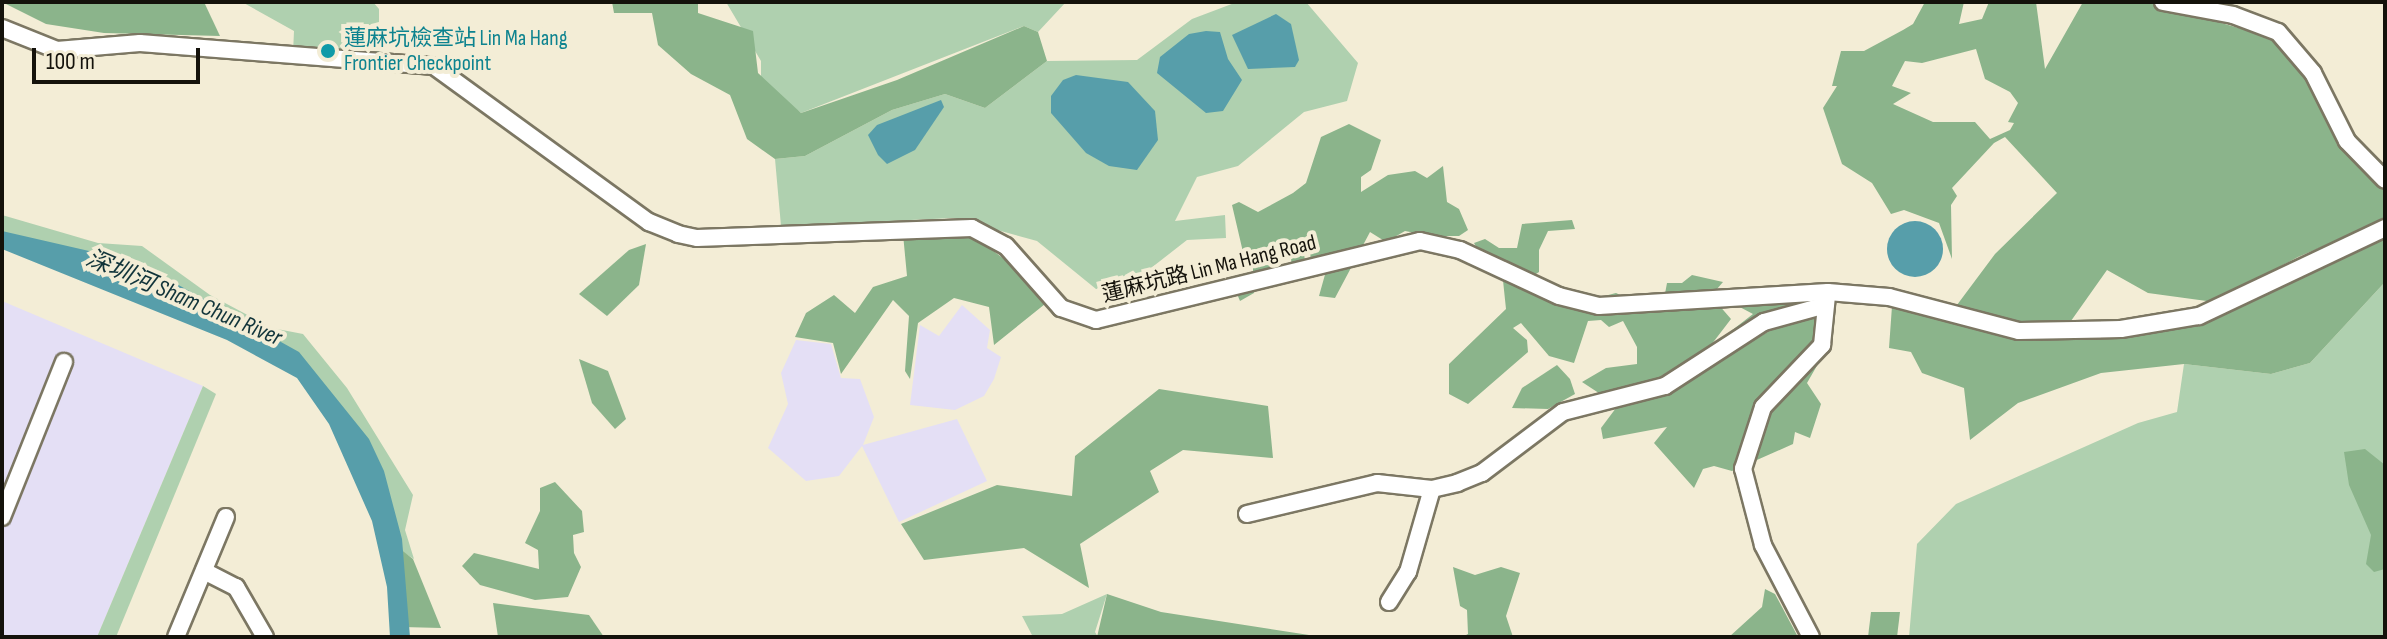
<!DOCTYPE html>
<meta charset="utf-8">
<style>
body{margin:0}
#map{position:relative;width:2387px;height:639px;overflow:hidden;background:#f3edd6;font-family:"Sofia Sans Condensed","Noto Sans SC",sans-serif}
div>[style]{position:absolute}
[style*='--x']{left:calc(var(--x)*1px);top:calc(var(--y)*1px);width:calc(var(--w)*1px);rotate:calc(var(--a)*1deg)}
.industrial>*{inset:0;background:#e4dff5}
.green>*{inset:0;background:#afd0af}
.forest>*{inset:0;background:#8bb48b}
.water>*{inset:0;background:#579eaa}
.round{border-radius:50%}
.roads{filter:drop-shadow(2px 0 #7c7763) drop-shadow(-2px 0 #7c7763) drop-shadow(0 2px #7c7763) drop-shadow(0 -2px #7c7763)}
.minor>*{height:16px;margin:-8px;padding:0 8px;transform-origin:8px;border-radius:8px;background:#fff}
.dots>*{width:22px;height:22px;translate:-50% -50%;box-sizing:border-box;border:4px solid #f3edd6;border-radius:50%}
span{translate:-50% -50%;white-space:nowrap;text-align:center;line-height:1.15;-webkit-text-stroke:8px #f3edd6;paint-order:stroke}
.culture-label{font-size:22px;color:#0d838f}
.left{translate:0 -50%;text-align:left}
.street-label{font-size:22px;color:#14120b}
.water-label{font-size:24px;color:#11343a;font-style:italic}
.frame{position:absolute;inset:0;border:4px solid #14120b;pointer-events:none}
.scale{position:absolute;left:32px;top:48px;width:168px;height:36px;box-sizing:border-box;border:4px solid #14120b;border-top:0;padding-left:10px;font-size:24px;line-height:28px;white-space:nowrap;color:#14120b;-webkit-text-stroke:6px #f3edd6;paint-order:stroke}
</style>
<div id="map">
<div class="industrial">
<div style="clip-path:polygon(2px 301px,203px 386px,97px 637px,2px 637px)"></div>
<div style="clip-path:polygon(962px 305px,990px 330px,987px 348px,1001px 357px,994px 379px,984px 396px,955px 410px,910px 405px,920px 325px,939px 336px)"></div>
<div style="clip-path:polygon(796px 340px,831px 344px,841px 378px,860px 379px,874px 417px,863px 445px,957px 419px,987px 481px,899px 522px,862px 446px,839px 476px,806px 481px,768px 448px,788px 404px,781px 373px)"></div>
</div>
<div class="green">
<div style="clip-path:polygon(242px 2px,373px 2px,379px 9px,379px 58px,336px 56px,336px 46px,320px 46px,319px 54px,293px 53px,294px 31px)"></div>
<div style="clip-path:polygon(726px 2px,1066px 2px,1038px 32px,1024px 26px,801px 113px,761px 81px,761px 61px)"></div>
<div style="clip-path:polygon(1237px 2px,1306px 2px,1358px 63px,1347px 101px,1304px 112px,1238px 166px,1197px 177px,1175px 221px,1225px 215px,1226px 238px,1187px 240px,1128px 286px,1096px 289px,1037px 241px,954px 218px,781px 226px,775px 159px,805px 156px,892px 110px,945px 94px,985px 108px,1047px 61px,1137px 60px,1192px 19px)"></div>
<div style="clip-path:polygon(2px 215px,98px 243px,142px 246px,210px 295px,272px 328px,303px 334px,347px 388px,413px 495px,405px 530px,414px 559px,392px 545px,319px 385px,269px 348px,2px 241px)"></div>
<div style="clip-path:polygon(2385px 282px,2385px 637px,1909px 637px,1917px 544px,1956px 504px,2138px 423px,2177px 412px,2184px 364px,2271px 374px,2310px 363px)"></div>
<div style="clip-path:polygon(203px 386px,216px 394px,116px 637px,97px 637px)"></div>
<div style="clip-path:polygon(1107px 594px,1095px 632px,1098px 637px,1033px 637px,1022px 616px,1062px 614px)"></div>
</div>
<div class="forest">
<div style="clip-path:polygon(2px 2px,204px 2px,220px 36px,104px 33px,46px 24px)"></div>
<div style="clip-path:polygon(612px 2px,698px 2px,698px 13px,753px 31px,758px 73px,801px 113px,897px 80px,1024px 26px,1038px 32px,1047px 61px,985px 108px,945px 94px,892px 110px,805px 156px,775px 159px,747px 139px,730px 95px,691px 74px,658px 45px,652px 13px,614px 13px)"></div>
<div style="clip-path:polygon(evenodd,1925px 2px,1964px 2px,1959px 24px,1982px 19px,1989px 2px,2036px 2px,2045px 69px,2083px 2px,2150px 2px,2276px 39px,2304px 69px,2317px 98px,2385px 187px,2385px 220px,2298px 257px,2214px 302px,2148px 293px,2107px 270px,2066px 328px,2011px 324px,1954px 309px,1995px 254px,2057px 193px,2005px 137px,1994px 143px,1952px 188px,1957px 196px,1951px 205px,1952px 259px,1939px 223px,1904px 210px,1891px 214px,1872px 183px,1842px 164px,1823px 108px,1837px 86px,1832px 86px,1841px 51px,1864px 51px,1903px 30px,1913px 24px,1925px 2px,1976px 49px,1985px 79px,2010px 92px,2018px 103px,2008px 122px,2014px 123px,2010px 130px,1990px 139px,1975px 122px,1933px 122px,1893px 104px,1911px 93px,1892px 86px,1905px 61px,1922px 63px,1976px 49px)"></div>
<div style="clip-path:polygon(1349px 124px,1381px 140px,1371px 170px,1361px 177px,1361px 192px,1388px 175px,1415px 171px,1427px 178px,1443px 166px,1447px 202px,1459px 209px,1468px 230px,1459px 236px,1431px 236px,1405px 231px,1386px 242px,1370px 232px,1335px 298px,1319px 296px,1326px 271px,1310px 261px,1311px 249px,1303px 247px,1307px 275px,1292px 278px,1291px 256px,1283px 258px,1279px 263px,1284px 277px,1257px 280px,1254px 293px,1240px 301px,1235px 289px,1227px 291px,1227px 278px,1253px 273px,1253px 267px,1246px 265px,1232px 205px,1239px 202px,1258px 212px,1293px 193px,1306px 183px,1321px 137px)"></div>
<div style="clip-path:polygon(1572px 220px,1575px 229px,1548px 231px,1539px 250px,1539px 272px,1520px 284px,1547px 281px,1581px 302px,1616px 293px,1635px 302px,1664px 299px,1667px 283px,1682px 283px,1692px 275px,1723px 282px,1711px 296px,1731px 319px,1708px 349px,1753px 314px,1734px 304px,1819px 298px,1694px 357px,1666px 373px,1649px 393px,1614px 403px,1582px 382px,1606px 368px,1637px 364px,1637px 347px,1623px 321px,1609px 327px,1601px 320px,1588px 321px,1574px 363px,1549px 356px,1521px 323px,1513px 328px,1527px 340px,1528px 352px,1468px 404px,1449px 394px,1449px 364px,1506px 309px,1502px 271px,1484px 261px,1474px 243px,1485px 239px,1499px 248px,1517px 248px,1522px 224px)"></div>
<div style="clip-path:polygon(951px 233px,979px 240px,1012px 265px,1045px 304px,994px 345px,989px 307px,954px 298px,918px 323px,910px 379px,905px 371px,909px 316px,893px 300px,841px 374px,833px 343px,795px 337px,806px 313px,834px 295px,855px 313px,873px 287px,907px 276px,903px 234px)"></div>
<div style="clip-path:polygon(2385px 239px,2385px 282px,2310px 363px,2271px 374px,2184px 364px,2101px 373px,2018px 403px,1970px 440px,1964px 388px,1922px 373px,1911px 352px,1889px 348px,1892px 306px,2003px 336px,2064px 340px,2157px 332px,2217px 316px,2356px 247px)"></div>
<div style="clip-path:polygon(646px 244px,639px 285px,607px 316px,579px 294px,629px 250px)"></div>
<div style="clip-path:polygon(1818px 312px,1826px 350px,1807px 383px,1821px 404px,1810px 438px,1795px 432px,1793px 444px,1732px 471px,1714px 466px,1703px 469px,1694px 488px,1654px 443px,1667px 427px,1603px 439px,1601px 428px,1616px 408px,1680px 384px,1800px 313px)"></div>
<div style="clip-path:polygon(579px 359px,608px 371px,626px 419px,615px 429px,592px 403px)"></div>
<div style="clip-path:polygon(1557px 365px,1570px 379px,1575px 394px,1548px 409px,1512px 408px,1522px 388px)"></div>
<div style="clip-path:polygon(1159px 389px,1268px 406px,1273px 458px,1183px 450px,1150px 471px,1159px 492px,1080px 544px,1089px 588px,1024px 548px,924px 560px,901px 524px,997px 485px,1072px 496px,1075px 456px)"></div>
<div style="clip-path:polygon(2365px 449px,2385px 465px,2385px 569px,2374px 572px,2366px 564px,2371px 535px,2349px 485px,2344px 452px)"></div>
<div style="clip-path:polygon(555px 482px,582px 511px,584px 532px,573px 535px,574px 553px,581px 567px,568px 597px,535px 600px,480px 585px,462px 566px,474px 553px,539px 569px,538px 550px,525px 543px,540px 511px,540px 488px)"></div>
<div style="clip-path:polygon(399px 548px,413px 559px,441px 628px,403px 627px)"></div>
<div style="clip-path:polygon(1453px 567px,1475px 575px,1501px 567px,1520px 573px,1506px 616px,1513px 637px,1462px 637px,1468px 634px,1467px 610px,1460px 606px)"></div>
<div style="clip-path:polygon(1765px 589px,1775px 594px,1798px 637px,1729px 637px,1762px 607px)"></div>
<div style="clip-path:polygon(1107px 594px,1161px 612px,1322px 637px,1097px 637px)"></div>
<div style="clip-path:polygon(493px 603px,589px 615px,604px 637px,498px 637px)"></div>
<div style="clip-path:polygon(1871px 612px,1900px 612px,1897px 637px,1868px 637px)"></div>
</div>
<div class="water">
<div style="clip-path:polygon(1276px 14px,1291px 24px,1299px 60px,1295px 67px,1248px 69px,1232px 35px)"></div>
<div style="clip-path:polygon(1206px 31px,1220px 32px,1228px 59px,1242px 80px,1223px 111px,1206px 113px,1157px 73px,1160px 57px,1189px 34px)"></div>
<div style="clip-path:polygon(1076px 75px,1128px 82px,1155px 111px,1158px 140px,1137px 170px,1109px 166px,1086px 153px,1051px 113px,1051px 96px,1063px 80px)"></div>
<div style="clip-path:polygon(941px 100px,944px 107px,915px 150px,887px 164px,878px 155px,868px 135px,877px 125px)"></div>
<div class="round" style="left:1887px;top:221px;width:56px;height:56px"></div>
<div style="clip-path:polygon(2px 231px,137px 262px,299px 352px,369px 439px,384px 471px,402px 539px,410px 637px,390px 637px,387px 587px,372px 521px,329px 424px,297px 378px,227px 340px,2px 249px)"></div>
</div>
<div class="roads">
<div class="minor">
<div style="--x:2163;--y:2;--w:71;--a:10.5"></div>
<div style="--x:2233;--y:15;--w:48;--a:20.7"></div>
<div style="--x:2278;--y:32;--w:54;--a:49.5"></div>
<div style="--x:2313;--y:73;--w:76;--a:63.4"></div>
<div style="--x:2347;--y:141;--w:54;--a:45.7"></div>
<div style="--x:2;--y:28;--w:59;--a:21.8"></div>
<div style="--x:57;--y:50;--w:83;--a:-4.8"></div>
<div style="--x:140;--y:43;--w:295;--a:4.5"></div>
<div style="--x:434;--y:66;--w:266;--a:36"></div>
<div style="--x:649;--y:222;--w:31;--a:22"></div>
<div style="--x:678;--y:234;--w:19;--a:12"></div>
<div style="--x:697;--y:238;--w:275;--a:-2.1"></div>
<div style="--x:972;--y:228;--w:38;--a:28"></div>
<div style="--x:1006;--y:246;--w:83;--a:48.4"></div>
<div style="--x:1061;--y:308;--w:37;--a:19"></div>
<div style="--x:1096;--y:320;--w:333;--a:-13.7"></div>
<div style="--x:1420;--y:241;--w:41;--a:12.7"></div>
<div style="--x:1460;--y:250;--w:109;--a:24.9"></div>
<div style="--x:1559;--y:296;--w:41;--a:14"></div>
<div style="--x:1599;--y:306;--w:229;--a:-3.5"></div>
<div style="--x:1828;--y:292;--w:61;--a:4.7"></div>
<div style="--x:1889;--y:297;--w:134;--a:14.7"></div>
<div style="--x:2019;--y:331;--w:102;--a:-1.1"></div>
<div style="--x:2121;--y:329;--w:79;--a:-9.5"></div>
<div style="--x:2199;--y:316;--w:206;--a:-25.3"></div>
<div style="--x:1247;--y:514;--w:134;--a:-13.4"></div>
<div style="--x:1377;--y:483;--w:55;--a:6.2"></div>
<div style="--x:1432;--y:489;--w:26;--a:-13"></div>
<div style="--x:1457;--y:483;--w:27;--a:-22"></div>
<div style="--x:1482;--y:473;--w:101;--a:-37"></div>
<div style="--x:1563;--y:412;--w:105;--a:-14.3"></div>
<div style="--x:1665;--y:386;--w:118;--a:-32.9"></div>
<div style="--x:1764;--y:322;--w:64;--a:-15.3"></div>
<div style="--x:2;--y:517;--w:167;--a:-68.2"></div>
<div style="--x:204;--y:571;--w:36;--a:27"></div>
<div style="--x:236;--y:587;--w:58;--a:59.9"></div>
<div style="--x:1389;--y:602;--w:36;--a:-58"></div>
<div style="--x:1408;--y:572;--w:86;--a:-73.9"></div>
<div style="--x:176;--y:637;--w:130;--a:-67.4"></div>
<div style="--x:1811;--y:637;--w:104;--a:-117.6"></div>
<div style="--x:1763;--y:545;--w:79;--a:-104.7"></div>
<div style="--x:1743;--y:469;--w:65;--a:-72.1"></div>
<div style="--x:1763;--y:407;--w:86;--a:-46.4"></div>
<div style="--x:1822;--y:345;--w:49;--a:-84.2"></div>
</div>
</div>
<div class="dots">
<div style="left:328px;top:51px;background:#0f9aa8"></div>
</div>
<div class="culture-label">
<span class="left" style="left:344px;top:51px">蓮麻坑檢查站 Lin Ma Hang<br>Frontier Checkpoint</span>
</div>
<div class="street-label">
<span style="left:1209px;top:269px;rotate:-14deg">蓮麻坑路 Lin Ma Hang Road</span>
</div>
<div class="water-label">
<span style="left:184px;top:298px;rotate:23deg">深圳河 Sham Chun River</span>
</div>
<div class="frame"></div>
<div class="scale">100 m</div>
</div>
